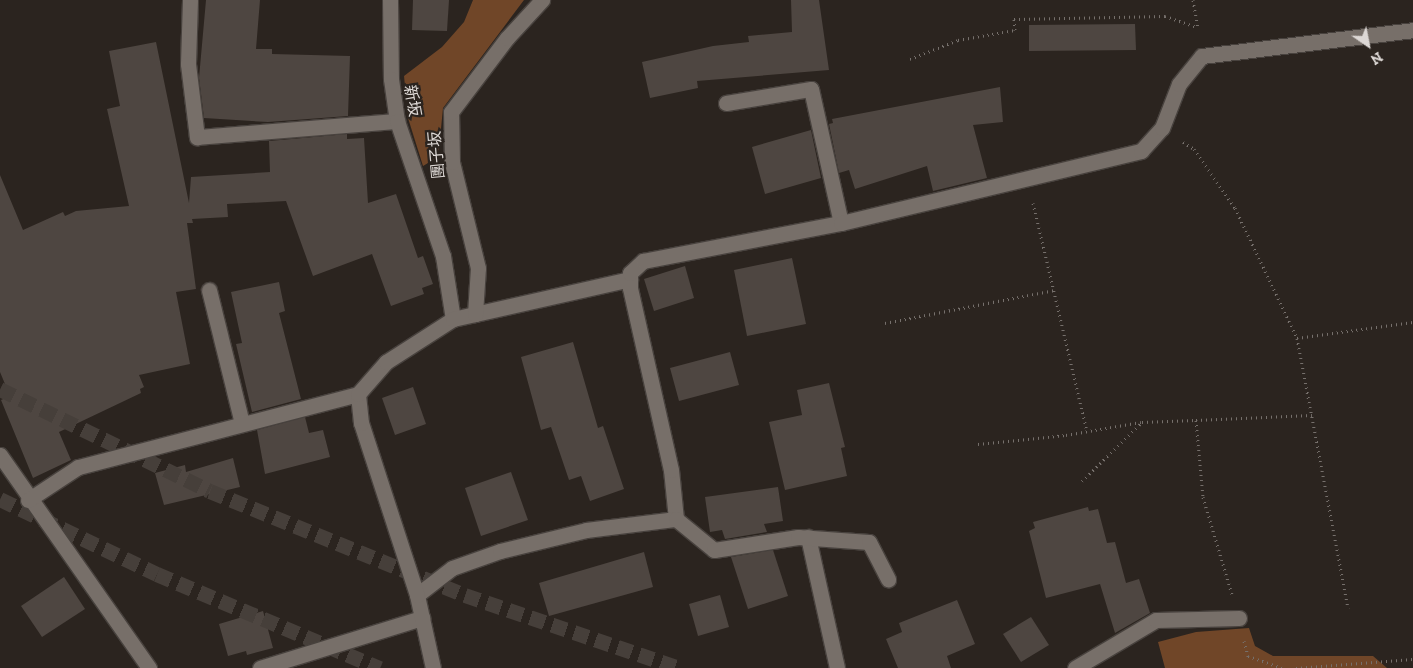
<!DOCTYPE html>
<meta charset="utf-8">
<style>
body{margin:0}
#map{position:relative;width:1413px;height:668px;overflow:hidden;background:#2b241f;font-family:"Zilla Slab","Noto Sans JP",serif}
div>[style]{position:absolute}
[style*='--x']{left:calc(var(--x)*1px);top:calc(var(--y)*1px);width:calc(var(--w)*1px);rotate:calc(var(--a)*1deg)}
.forest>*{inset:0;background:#704628}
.building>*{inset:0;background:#4e4641}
.highway-tunnel>*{height:15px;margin-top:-7.5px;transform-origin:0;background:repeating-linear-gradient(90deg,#463f3a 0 15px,transparent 0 23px)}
.path>*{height:3px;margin-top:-1.5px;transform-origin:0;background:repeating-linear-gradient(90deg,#76706c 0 1px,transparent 0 5px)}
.roads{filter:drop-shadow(1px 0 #48423e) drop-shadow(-1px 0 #48423e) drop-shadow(0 1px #48423e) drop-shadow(0 -1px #48423e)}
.minor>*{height:15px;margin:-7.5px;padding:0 7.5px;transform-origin:7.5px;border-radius:7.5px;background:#776f69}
span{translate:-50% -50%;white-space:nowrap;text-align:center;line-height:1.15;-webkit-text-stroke:4.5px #2b241f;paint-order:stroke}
.street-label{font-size:16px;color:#ddd8d5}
.north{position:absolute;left:1343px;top:20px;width:50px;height:50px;-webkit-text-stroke:4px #2b241f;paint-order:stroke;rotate:147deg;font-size:14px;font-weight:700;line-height:20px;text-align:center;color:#ddd8d5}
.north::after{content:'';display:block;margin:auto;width:18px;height:22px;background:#ddd8d5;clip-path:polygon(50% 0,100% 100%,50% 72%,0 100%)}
</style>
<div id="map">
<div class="forest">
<div style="clip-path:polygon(473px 0,524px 0,443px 108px,439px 149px,435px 159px,423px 166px,408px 118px,404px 76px,442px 47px,464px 22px)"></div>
<div style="clip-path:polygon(1249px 628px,1255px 646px,1273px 656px,1373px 656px,1387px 668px,1165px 668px,1158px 642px,1196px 632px)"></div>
</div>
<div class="building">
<div style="clip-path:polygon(206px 0,260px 0,256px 49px,272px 49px,272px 54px,350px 56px,348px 116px,268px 122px,204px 118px,199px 78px)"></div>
<div style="clip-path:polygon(413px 0,449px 0,447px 31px,412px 30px)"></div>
<div style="clip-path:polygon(791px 0,819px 0,829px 70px,697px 81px,698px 88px,650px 98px,642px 62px,713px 46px,749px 42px,748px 36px,792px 32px)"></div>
<div style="clip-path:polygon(1135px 24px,1136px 50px,1029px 51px,1029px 25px)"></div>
<div style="clip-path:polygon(156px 42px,189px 203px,191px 177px,270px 172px,269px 141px,347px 134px,347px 139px,364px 138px,368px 203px,396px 194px,418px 258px,423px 256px,433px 284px,422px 288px,424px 294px,391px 306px,372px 254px,313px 276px,286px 201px,227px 204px,228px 217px,192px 219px,193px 223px,187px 223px,196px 289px,176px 292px,190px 364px,139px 375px,144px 387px,140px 389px,141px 393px,59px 432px,71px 460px,33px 478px,1px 400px,10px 396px,0 372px,0 175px,23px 230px,63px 212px,65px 216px,76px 211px,129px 206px,107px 109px,120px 106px,109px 51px)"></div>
<div style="clip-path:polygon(1000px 87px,1003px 122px,973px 125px,987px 178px,933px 191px,927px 166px,855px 189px,849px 170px,839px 173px,829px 124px,833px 123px,832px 119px)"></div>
<div style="clip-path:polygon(811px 130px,821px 178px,765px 194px,752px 147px)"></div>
<div style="clip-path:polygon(792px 258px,806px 324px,747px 336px,734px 270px)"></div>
<div style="clip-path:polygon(685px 266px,694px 298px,654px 311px,644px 279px)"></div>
<div style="clip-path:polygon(279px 282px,285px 311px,279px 313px,301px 399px,252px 412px,236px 344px,242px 343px,231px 292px)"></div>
<div style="clip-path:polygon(573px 342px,598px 428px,603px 426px,624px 489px,590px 501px,581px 476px,569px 480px,551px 427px,541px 430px,521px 357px)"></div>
<div style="clip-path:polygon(730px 352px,739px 385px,679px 401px,670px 368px)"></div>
<div style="clip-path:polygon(829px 383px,845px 447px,841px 448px,847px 476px,785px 490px,769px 422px,802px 415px,797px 390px)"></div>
<div style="clip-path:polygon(413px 387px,426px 424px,395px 435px,382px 398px)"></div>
<div style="clip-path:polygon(305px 417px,309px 433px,323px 430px,330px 457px,265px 474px,257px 430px)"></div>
<div style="clip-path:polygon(233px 458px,240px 487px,164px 505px,155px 473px,185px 465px,186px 472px)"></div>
<div style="clip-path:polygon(511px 472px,528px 520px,481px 536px,465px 488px)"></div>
<div style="clip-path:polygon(778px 487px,783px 521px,764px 524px,767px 532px,725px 539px,722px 530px,710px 532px,705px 497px)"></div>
<div style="clip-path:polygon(1088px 507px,1089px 511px,1098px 509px,1107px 543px,1115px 542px,1126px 583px,1139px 579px,1150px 613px,1115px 633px,1100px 584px,1046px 598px,1029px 531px,1035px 528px,1033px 522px)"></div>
<div style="clip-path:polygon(773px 550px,788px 596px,748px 609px,731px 557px)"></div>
<div style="clip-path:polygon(644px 552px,653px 587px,549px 616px,539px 583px)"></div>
<div style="clip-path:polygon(64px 577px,85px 609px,42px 637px,21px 606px)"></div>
<div style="clip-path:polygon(720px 595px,729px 627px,698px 636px,689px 604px)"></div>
<div style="clip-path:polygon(957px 600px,975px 644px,947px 656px,951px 668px,898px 668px,886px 639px,902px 632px,899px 623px)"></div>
<div style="clip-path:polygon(263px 611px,273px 648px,247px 655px,246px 651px,228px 656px,219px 624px)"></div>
<div style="clip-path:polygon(1031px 617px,1049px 645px,1021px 662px,1003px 634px)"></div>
</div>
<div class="highway-tunnel">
<div style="--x:0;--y:389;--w:233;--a:25.9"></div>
<div style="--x:210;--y:491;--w:275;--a:22.2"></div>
<div style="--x:465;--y:595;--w:226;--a:18.8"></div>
<div style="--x:0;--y:499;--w:174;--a:25.5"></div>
<div style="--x:157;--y:574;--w:242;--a:22.9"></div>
</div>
<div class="path">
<div style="--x:1193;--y:0;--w:29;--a:80"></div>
<div style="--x:910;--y:59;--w:52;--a:-21.6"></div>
<div style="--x:958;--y:40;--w:58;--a:-10"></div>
<div style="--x:1015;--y:30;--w:11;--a:-95"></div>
<div style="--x:1014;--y:19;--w:151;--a:-1.1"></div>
<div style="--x:1165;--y:16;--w:34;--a:19"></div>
<div style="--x:1183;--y:142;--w:13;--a:32"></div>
<div style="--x:1194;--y:149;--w:72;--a:55.2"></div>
<div style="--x:1235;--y:208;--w:144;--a:64.5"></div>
<div style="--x:1297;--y:338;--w:275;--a:79.3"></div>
<div style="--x:1033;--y:203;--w:235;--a:76.7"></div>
<div style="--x:885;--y:323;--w:172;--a:-11"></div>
<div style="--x:1297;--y:338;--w:117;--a:-7.9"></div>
<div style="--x:1196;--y:420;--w:116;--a:-2.5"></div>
<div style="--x:978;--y:444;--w:88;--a:-5.8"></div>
<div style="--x:1066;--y:435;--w:76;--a:-9.8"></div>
<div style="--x:1082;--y:481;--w:84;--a:-44.5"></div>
<div style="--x:1142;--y:422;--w:54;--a:-2.1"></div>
<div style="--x:1196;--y:420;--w:77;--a:84.8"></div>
<div style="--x:1203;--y:497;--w:101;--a:73.4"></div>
<div style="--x:1244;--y:641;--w:16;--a:75"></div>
<div style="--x:1248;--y:656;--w:37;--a:19"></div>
<div style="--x:1296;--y:668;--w:117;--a:-4.4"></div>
</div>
<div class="roads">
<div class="minor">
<div style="--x:190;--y:0;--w:64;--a:91.8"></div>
<div style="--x:188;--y:64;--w:74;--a:83"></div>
<div style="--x:197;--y:137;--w:201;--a:-4.6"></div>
<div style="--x:390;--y:0;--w:79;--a:89.3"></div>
<div style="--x:391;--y:79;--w:42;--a:81.9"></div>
<div style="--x:397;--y:121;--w:143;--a:71.2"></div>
<div style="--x:443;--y:256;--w:64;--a:81"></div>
<div style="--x:726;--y:103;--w:86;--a:-9.4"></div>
<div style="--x:811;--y:89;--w:137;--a:77.4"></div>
<div style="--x:209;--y:290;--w:137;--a:76.1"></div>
<div style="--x:475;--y:314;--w:159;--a:-12.7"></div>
<div style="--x:0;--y:455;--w:260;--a:55"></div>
<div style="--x:28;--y:500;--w:60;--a:-33.4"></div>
<div style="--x:78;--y:467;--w:289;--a:-14.6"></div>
<div style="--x:676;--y:519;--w:49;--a:-95.8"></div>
<div style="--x:671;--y:470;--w:187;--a:-102.7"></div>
<div style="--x:630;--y:288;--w:15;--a:-90"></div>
<div style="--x:630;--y:273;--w:18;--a:-43"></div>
<div style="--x:643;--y:261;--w:202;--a:-10.9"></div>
<div style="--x:841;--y:223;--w:309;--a:-13.5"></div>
<div style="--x:1141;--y:151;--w:31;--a:-48"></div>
<div style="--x:1162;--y:128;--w:47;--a:-68.9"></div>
<div style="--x:1179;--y:84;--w:36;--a:-51"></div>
<div style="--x:1202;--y:56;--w:213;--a:-7"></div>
<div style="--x:808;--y:537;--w:134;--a:77.5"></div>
<div style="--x:417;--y:595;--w:44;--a:-37.6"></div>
<div style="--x:452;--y:568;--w:51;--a:-19.5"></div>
<div style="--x:500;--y:551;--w:89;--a:-13.7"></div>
<div style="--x:586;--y:530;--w:91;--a:-7"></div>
<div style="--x:676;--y:519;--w:49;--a:39.2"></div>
<div style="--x:714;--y:550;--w:85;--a:-8.8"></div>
<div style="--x:798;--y:537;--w:71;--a:4"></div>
<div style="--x:869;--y:542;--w:42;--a:62.8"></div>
<div style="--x:260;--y:668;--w:170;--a:-17.2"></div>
<div style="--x:433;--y:668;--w:75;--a:-102.4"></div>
<div style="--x:417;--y:595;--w:181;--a:-108"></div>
<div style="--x:361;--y:423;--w:29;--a:-96"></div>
<div style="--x:358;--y:394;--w:43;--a:-48.8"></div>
<div style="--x:386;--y:362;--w:80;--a:-32.7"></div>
<div style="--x:453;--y:319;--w:23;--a:-13"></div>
<div style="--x:475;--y:314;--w:46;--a:-86.3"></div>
<div style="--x:478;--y:268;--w:109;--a:-103.8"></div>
<div style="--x:452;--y:162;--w:50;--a:-91.1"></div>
<div style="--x:451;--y:112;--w:93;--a:-52.9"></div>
<div style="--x:507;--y:38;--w:52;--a:-47.4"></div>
<div style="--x:1075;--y:668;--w:94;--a:-30.7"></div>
<div style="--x:1156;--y:620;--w:83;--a:-1.4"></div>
</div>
</div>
<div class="street-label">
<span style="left:412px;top:101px;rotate:80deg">新坂</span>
<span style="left:437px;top:155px;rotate:-95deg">團子坂</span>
</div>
<div class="north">N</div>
</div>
